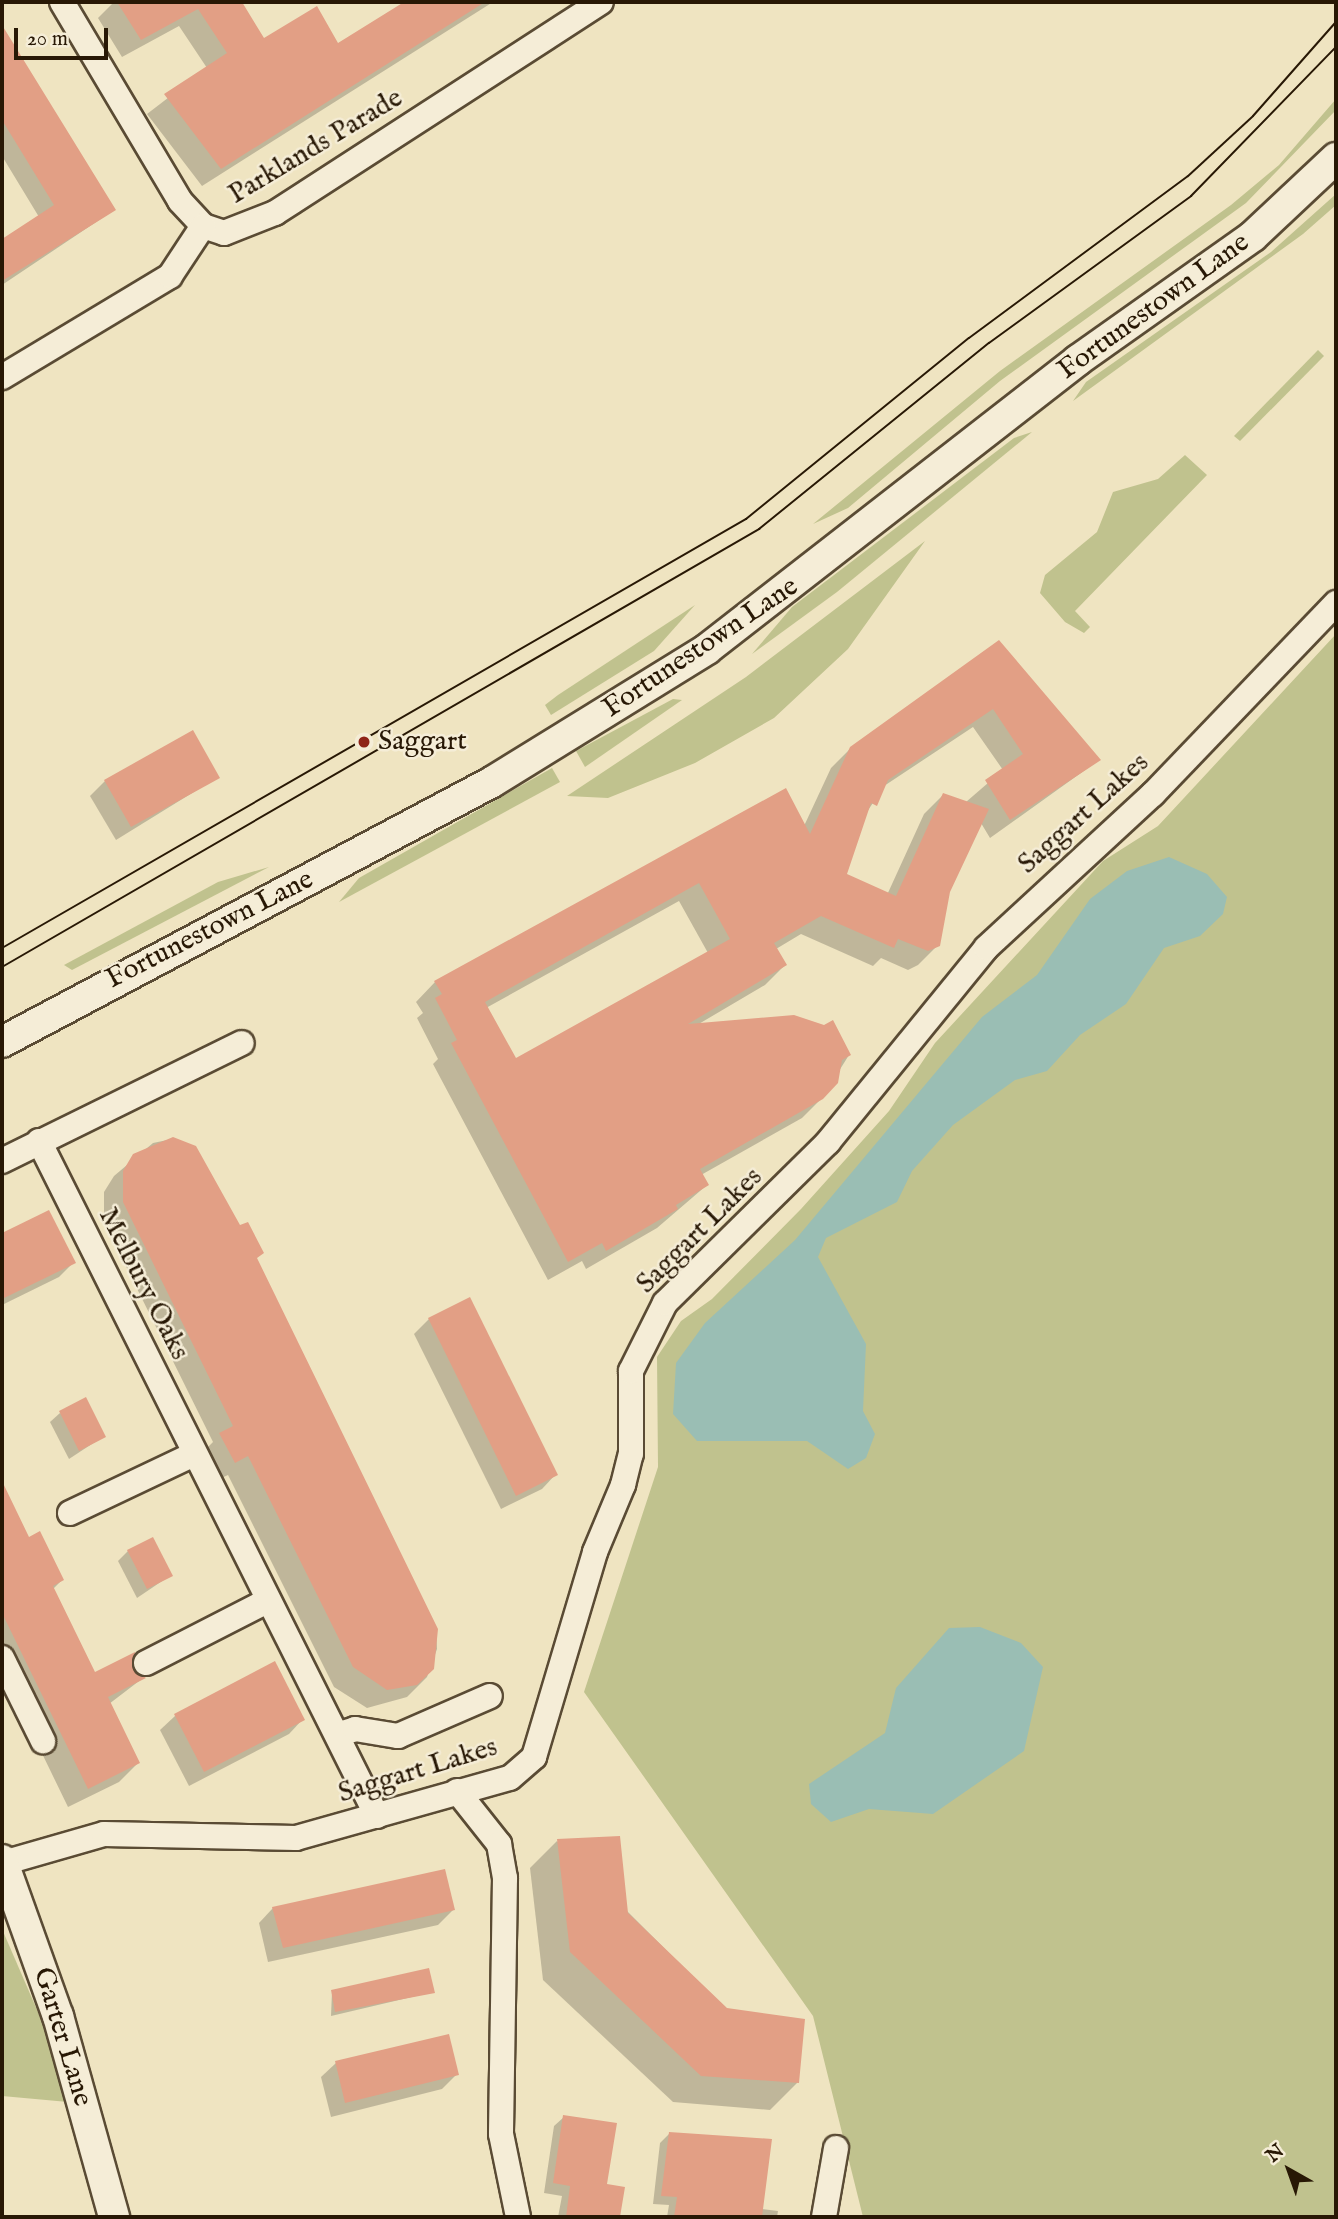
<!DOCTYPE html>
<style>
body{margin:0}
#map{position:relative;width:1338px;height:2219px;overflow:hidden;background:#efe4c1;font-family:"IM FELL English",serif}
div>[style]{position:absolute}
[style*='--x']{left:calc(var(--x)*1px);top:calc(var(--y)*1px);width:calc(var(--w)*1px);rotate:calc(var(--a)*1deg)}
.green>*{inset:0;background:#c0c28e}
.water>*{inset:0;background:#9abeb4}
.shadow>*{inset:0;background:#0003}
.building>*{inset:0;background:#e29f85}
.roads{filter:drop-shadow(2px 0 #5a4b34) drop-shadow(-2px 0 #5a4b34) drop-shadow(0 2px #5a4b34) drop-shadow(0 -2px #5a4b34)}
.minor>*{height:24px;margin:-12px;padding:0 12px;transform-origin:12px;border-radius:12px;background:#f5edd7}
.tertiary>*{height:30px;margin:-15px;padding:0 15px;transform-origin:15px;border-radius:15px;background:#f5edd7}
.tram>*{height:2px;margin:-1px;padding:0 1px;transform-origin:1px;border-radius:1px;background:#281805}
.dots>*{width:19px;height:19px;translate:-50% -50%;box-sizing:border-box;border:4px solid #f5edd7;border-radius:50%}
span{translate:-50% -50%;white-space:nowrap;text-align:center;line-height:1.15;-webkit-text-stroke:5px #f5edd7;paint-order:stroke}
.street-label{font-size:28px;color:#281805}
.poi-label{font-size:28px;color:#281805}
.left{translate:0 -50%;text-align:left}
.frame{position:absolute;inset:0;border:4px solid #281805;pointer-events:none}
.north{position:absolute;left:1254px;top:2135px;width:70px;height:70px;-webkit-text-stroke:5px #f5edd7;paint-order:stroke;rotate:320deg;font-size:19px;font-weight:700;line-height:28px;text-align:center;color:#281805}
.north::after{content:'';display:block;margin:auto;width:24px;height:32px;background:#281805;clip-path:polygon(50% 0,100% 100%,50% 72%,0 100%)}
.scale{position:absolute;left:14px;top:28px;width:94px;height:32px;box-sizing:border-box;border:4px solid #281805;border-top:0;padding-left:9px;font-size:21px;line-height:24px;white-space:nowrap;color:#281805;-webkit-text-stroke:5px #f5edd7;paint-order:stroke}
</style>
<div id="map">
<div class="green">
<div style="clip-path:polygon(1336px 99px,1336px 110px,1246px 203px,1000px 381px,848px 508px,813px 524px,1000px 371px,1231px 205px,1279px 165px)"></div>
<div style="clip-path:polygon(1336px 194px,1336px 205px,1303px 234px,1073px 401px,1086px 382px,1271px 252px)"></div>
<div style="clip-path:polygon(1318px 350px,1324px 356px,1240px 441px,1234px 436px)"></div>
<div style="clip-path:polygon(1032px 432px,837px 592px,752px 654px,792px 607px,1014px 438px)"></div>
<div style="clip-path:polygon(1185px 455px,1207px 475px,1075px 611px,1090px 627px,1084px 633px,1065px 622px,1040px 593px,1045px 575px,1097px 532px,1113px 492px,1158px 479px)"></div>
<div style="clip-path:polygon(925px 541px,848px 649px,774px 718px,695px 763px,608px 798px,567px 796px,746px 677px)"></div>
<div style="clip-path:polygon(695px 605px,654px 651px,551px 715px,545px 705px,558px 695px)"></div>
<div style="clip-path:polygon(1336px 634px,1336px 2217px,863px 2217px,813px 2016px,584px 1692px,658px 1467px,657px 1357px,681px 1321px,712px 1299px,801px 1209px,889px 1111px,935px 1043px,1103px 861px,1158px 826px)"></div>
<div style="clip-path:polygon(673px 699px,682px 700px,585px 767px,576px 751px)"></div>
<div style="clip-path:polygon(552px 768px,560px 782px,339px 902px,359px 878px)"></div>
<div style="clip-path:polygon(269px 867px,72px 970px,64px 965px,218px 882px)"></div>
<div style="clip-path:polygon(2px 1929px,57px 2056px,68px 2102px,2px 2096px)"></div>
</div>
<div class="water">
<div style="clip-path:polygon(1169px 857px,1207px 874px,1227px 897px,1223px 914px,1200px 936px,1164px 948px,1126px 1004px,1080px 1035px,1047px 1071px,1015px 1080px,953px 1125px,912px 1171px,897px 1202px,826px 1238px,818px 1257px,866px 1344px,863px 1411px,875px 1434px,866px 1458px,848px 1469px,807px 1441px,697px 1441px,673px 1414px,676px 1363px,705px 1323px,795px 1240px,982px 1017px,1037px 975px,1090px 899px,1127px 871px)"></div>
<div style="clip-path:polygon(980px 1627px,1021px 1643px,1043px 1667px,1024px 1751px,933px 1814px,869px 1809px,831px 1822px,811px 1804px,809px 1784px,885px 1733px,896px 1688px,949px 1628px)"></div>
</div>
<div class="shadow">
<div style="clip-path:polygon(114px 2px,240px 2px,263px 40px,338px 46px,408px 2px,493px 2px,202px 186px,147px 114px,207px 68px,179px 26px,122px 57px,98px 18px)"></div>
<div style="clip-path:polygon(2px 28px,114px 210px,2px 285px,2px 241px,39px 217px,2px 156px)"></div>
<div style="clip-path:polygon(evenodd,999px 643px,1099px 760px,990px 838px,981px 823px,948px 892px,938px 945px,918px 965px,908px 970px,881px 958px,873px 966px,801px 934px,776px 949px,785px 965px,765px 985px,697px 1025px,849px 1055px,822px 1098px,802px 1118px,701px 1175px,707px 1185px,657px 1228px,586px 1269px,582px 1261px,548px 1280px,433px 1064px,438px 1059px,417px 1018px,423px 1013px,416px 1002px,435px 982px,804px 826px,831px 768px,851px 748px,999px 643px,973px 727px,1003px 770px,966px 802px,943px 795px,924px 814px,887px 895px,845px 875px,865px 815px,884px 786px,973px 727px,999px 643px,679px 901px,708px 953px,515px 1060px,486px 1008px,679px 901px)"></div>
<div style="clip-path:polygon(218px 777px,116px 840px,90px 796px,105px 781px)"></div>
<div style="clip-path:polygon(172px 1139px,256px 1259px,436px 1629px,437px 1649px,427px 1677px,407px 1697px,367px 1708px,334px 1687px,228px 1475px,215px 1481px,201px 1454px,213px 1442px,104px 1222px,104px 1192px,114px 1176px,153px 1143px)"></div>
<div style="clip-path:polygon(49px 1212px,73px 1263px,59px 1277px,2px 1305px,2px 1235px)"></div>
<div style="clip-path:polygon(429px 1319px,556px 1474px,542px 1489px,501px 1509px,414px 1334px)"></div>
<div style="clip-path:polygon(60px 1413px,104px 1436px,69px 1459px,50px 1422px)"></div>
<div style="clip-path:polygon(2px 1485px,28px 1539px,62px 1580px,53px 1589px,95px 1674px,131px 1670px,143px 1678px,109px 1704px,138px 1763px,119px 1782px,68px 1807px,2px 1671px)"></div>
<div style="clip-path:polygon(128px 1551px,171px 1575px,137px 1598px,118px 1561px)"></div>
<div style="clip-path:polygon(175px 1716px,303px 1719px,289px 1734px,189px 1786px,160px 1730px)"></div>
<div style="clip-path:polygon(557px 1841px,798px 2082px,770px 2110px,673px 2102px,543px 1980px,530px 1868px)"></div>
<div style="clip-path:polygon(273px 1908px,453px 1910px,438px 1925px,268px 1962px,259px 1923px)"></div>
<div style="clip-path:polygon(332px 1992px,433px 1992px,331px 2016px)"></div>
<div style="clip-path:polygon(336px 2063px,457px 2074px,442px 2089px,331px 2117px,321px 2077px)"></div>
<div style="clip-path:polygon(564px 2117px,605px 2185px,623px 2188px,618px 2217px,558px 2217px,562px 2196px,544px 2193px,554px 2126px)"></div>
<div style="clip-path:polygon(669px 2134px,761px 2209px,778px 2211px,777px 2217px,667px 2217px,669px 2205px,653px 2204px,660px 2143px)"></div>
</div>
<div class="building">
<div style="clip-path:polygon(117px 2px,242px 2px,264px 38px,317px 6px,338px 43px,404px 2px,485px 2px,221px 169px,164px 94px,227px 53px,198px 9px,141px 40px)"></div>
<div style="clip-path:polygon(2px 25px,116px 210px,2px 281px,2px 239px,54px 205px,2px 120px)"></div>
<div style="clip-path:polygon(evenodd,999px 640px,1101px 760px,1010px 820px,985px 780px,1023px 754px,993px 709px,888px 780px,877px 806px,871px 803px,847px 874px,896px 896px,943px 793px,989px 809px,950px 892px,940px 946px,928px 951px,898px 939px,894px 948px,821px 916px,774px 943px,787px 965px,688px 1024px,794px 1015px,824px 1025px,833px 1020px,851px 1055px,842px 1060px,838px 1083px,823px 1099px,700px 1169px,709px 1185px,676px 1205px,678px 1209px,606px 1251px,602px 1243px,568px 1262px,451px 1043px,457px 1040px,435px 998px,442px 994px,434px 981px,786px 788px,810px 834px,850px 747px,999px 640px,699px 883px,730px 939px,516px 1058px,485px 1002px,699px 883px)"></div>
<div style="clip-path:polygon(193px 730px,220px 778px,131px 827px,104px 780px)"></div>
<div style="clip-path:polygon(173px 1137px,196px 1146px,240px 1225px,248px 1222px,264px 1253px,257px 1258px,438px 1629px,434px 1669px,417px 1685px,387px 1690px,353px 1667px,248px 1456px,235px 1463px,219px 1433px,233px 1426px,123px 1202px,123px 1171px,133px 1154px)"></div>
<div style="clip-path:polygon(49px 1210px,76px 1263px,2px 1299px,2px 1233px)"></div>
<div style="clip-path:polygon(470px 1297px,558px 1475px,516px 1496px,428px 1318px)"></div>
<div style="clip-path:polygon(86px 1397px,106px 1437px,79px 1451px,59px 1411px)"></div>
<div style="clip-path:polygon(2px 1481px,29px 1537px,40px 1531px,64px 1580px,53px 1586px,95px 1672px,135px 1652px,133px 1669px,146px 1678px,108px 1697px,140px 1763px,88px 1789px,2px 1613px)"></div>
<div style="clip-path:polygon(153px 1537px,173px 1576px,147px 1589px,127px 1550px)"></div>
<div style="clip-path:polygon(275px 1661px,305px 1720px,204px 1772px,174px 1714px)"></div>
<div style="clip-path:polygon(620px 1836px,628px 1913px,727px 2008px,805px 2019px,799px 2083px,701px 2076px,570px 1952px,557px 1839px)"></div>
<div style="clip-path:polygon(445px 1869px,455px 1910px,283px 1948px,272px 1907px)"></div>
<div style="clip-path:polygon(429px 1968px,435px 1993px,335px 2012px,331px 1990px)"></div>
<div style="clip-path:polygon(449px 2034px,459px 2075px,345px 2103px,335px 2061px)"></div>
<div style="clip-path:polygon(563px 2115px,617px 2123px,607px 2184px,625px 2187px,620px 2217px,566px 2217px,570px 2186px,553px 2183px)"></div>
<div style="clip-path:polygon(669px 2132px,772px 2139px,762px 2217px,674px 2217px,677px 2197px,661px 2196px)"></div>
</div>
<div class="roads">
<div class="minor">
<div style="--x:62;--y:2;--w:231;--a:59.3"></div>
<div style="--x:180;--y:201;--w:34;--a:47"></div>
<div style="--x:203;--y:226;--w:22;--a:18"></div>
<div style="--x:224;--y:233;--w:55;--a:-21.4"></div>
<div style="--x:275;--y:213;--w:388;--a:-32.9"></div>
<div style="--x:2;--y:377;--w:196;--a:-31"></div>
<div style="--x:170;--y:276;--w:60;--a:-56.6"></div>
<div style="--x:39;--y:1141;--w:755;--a:63.4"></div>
<div style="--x:2;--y:1161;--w:267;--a:-26.2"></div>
<div style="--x:70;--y:1513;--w:137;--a:-25.4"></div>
<div style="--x:2;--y:1658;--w:93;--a:63.7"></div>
<div style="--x:146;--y:1663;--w:136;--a:-27.1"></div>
<div style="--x:340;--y:1734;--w:16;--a:-18"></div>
<div style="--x:355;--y:1729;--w:44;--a:9.2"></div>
<div style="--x:398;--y:1736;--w:100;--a:-23.5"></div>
<div style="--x:457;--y:1791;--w:68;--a:51.6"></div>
<div style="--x:499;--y:1844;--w:35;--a:80"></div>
<div style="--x:505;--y:1878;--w:256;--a:90.9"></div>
<div style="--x:501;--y:2134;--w:85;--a:78.4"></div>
<div style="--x:3;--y:1863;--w:105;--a:-16"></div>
<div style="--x:104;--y:1834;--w:192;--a:1.2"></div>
<div style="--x:296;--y:1838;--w:222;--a:-15.7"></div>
<div style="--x:510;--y:1778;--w:32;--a:-41"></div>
<div style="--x:534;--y:1757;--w:214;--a:-73.4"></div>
<div style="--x:595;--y:1552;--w:73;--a:-67.3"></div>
<div style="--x:623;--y:1485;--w:32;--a:-76"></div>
<div style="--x:631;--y:1454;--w:83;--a:-90"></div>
<div style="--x:631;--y:1371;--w:76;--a:-63.4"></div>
<div style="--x:665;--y:1303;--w:229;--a:-44.6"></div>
<div style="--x:828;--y:1142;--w:250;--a:-50.8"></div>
<div style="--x:986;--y:948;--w:227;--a:-42.7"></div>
<div style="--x:1153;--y:794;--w:265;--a:-46.2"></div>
<div style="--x:824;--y:2217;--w:70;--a:-80.1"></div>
</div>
<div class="tertiary">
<div style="--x:2;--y:1042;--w:555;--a:-27.95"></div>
<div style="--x:492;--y:782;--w:253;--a:-31.7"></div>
<div style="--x:707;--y:649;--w:470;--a:-37.9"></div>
<div style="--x:1078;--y:360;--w:214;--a:-35.3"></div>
<div style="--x:1253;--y:236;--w:114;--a:-43.2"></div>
<div style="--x:2;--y:1860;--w:166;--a:70.3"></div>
<div style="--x:58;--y:2016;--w:209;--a:74.4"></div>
</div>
</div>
<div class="tram">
<div style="--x:2;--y:948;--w:859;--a:-29.97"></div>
<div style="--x:746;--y:519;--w:287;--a:-39.1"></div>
<div style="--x:969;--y:338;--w:272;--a:-36.5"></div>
<div style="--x:1188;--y:176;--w:88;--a:-42.7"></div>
<div style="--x:1253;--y:116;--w:125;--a:-48.6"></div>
<div style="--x:2;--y:967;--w:875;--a:-30.05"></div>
<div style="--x:759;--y:529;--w:296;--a:-39"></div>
<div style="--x:989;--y:343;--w:250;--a:-36"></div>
<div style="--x:1191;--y:196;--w:208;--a:-45.8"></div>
</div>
<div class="dots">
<div style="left:364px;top:742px;background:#8f2418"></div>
</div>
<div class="street-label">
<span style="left:316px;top:147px;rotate:-31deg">Parklands Parade</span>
<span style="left:1154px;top:307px;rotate:-36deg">Fortunestown Lane</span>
<span style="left:701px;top:648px;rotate:-34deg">Fortunestown Lane</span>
<span style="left:1084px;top:814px;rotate:-42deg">Saggart Lakes</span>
<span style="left:210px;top:930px;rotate:-27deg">Fortunestown Lane</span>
<span style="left:700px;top:1231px;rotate:-45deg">Saggart Lakes</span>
<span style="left:143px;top:1284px;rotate:63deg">Melbury Oaks</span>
<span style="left:418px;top:1771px;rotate:-17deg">Saggart Lakes</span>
<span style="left:62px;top:2037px;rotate:73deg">Garter Lane</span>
</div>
<div class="poi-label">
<span class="left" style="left:378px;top:742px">Saggart</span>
</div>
<div class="frame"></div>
<div class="north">N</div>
<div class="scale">20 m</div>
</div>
